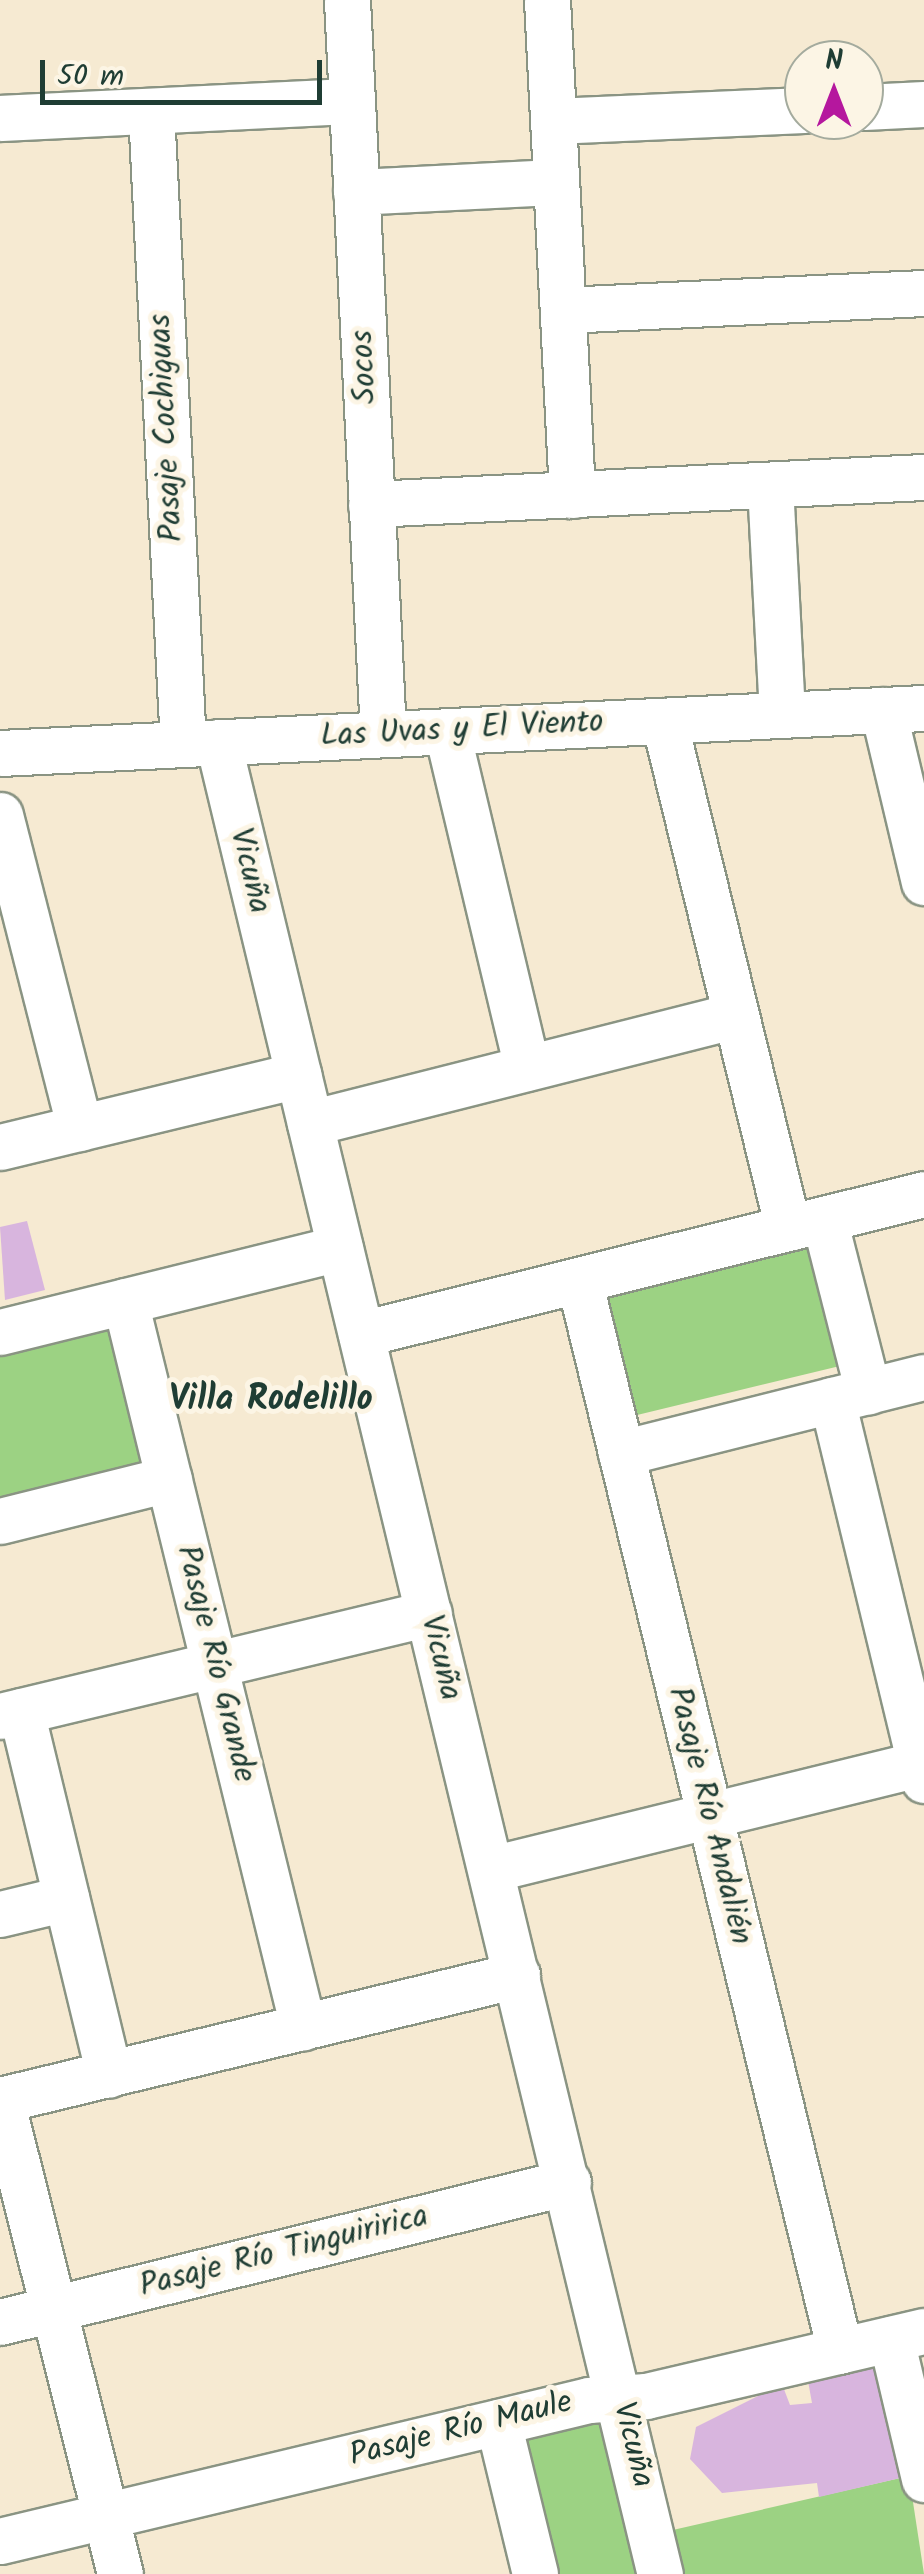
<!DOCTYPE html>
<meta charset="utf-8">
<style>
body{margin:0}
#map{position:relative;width:924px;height:2574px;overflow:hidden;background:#f6ead2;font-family:Kalam,sans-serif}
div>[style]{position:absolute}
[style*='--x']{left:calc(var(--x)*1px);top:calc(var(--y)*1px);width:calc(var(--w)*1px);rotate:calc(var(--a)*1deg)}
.green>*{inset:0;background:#9cd283}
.building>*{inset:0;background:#d8b5de}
.roads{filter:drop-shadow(2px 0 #8a9483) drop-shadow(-2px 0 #8a9483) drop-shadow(0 2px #8a9483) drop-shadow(0 -2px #8a9483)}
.street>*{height:45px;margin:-22.5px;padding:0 22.5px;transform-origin:22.5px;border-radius:22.5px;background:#fff}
span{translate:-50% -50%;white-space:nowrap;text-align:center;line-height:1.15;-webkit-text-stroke:10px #fcf5e5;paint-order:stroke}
.street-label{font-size:32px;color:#1f3d34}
.neighbourhood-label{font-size:35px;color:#1f3d34;font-weight:700}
.north{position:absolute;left:784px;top:40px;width:100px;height:100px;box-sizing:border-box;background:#fcf5e5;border:2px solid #a4ab9e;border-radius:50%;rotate:0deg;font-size:28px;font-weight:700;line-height:40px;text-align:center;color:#1f3d34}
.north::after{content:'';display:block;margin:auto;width:35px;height:45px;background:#b5179e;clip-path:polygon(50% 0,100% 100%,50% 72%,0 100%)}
.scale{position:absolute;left:40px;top:60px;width:282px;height:45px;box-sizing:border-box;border:5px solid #1f3d34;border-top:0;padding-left:12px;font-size:30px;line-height:35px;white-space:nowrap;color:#1f3d34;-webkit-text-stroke:8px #fcf5e5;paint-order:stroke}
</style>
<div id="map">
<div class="green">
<div style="clip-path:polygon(809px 1234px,844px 1365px,633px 1416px,600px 1289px)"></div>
<div style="clip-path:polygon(111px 1329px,146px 1466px,0 1504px,0 1357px)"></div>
<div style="clip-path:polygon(601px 2420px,642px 2574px,549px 2574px,523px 2428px)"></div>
<div style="clip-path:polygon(909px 2476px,924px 2574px,675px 2574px,664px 2532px)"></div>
</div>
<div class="building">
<div style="clip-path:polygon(27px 1221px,45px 1290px,5px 1300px,0 1227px)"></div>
<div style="clip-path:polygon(878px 2353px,909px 2476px,819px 2497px,817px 2483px,722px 2493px,690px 2459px,696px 2427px,782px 2384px,790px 2405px,812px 2403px,806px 2370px)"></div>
</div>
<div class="roads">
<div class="street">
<div style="--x:347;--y:0;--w:735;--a:87.19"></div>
<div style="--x:547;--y:0;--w:496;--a:87.1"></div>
<div style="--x:864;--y:107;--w:60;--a:-2.9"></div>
<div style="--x:151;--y:111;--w:634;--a:87.11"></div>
<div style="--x:0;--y:118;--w:352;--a:-2.8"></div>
<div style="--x:553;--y:121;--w:251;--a:-2.5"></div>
<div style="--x:356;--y:192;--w:200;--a:-2.9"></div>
<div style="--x:563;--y:310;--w:361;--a:-2.7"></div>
<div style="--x:770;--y:485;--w:230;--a:87"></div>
<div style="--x:371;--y:504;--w:554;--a:-2.8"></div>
<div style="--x:883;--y:710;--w:177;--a:76.6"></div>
<div style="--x:664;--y:721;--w:522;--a:76.26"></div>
<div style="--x:447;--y:732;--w:345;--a:76.6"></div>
<div style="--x:218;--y:742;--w:1885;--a:76.44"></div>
<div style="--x:0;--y:753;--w:925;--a:-2.79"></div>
<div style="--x:0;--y:815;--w:323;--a:75.7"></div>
<div style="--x:310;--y:1123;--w:439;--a:-14.2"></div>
<div style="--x:0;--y:1147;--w:307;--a:-13.6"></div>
<div style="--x:824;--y:1219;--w:178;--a:75.7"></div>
<div style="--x:579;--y:1280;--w:1102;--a:76.3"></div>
<div style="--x:125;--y:1301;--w:748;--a:76.22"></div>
<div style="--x:0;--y:1332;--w:350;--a:-13.9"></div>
<div style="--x:361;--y:1334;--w:580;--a:-13.96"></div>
<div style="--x:832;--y:1400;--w:391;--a:76.4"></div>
<div style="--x:621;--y:1453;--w:312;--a:-14.1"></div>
<div style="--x:0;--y:1521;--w:174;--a:-14"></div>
<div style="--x:21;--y:1711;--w:374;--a:76.4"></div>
<div style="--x:0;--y:1716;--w:441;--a:-13.5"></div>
<div style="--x:491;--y:1869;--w:446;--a:-13.8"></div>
<div style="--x:0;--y:1914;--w:68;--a:-13.6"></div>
<div style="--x:0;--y:2100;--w:532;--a:-13.59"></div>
<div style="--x:1;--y:2100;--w:489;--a:75.9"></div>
<div style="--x:0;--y:2322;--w:585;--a:-13.85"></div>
<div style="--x:891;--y:2339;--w:144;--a:76.7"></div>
<div style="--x:498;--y:2422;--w:156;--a:76.3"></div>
<div style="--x:0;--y:2541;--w:606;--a:-13.46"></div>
<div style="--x:589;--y:2400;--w:57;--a:-4"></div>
<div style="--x:646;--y:2396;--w:285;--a:-13.2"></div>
</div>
</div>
<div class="street-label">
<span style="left:365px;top:367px;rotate:-93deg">Socos</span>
<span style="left:167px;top:428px;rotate:-93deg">Pasaje Cochiguas</span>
<span style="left:462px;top:730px;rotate:-3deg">Las Uvas y El Viento</span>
<span style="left:249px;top:871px;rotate:76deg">Vicuña</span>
<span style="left:440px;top:1658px;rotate:76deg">Vicuña</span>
<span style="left:215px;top:1664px;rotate:76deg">Pasaje Río Grande</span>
<span style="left:709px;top:1816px;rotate:76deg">Pasaje Río Andalién</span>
<span style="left:284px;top:2252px;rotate:-14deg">Pasaje Río Tinguiririca</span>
<span style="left:461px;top:2430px;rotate:-14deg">Pasaje Río Maule</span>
<span style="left:632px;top:2445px;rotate:76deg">Vicuña</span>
</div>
<div class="neighbourhood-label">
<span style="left:271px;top:1400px">Villa Rodelillo</span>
</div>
<div class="north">N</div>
<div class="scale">50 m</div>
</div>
